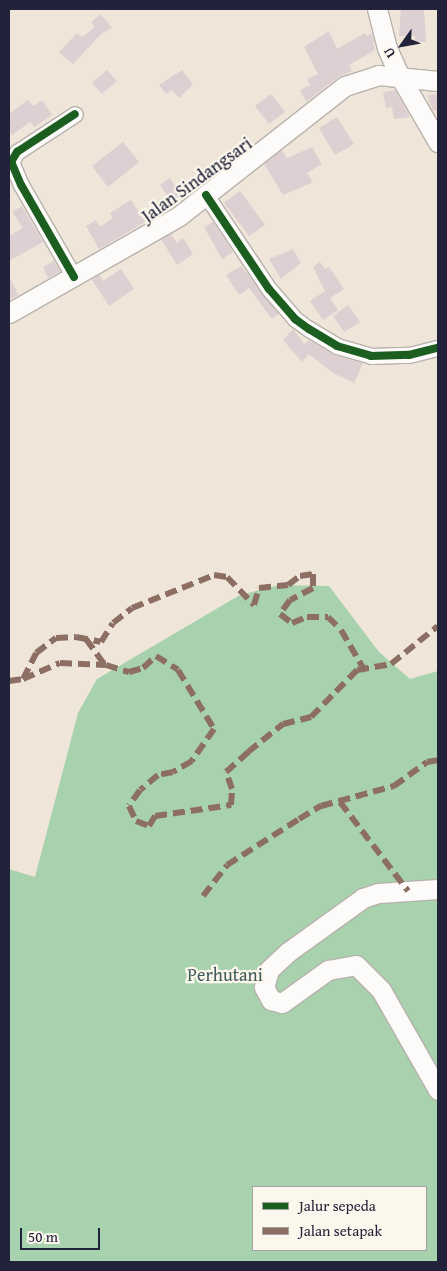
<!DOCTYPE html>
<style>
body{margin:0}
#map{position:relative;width:447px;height:1271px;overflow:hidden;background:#efe6d9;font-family:"Gentium Book Plus",serif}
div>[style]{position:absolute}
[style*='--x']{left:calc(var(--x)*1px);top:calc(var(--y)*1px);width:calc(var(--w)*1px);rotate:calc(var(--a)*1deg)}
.forest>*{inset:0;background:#a8d1ae}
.building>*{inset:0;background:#ddcfd2}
.roads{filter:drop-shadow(1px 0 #b7b2ac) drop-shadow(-1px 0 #b7b2ac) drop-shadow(0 1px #b7b2ac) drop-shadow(0 -1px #b7b2ac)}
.minor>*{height:15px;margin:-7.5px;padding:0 7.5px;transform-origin:7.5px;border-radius:7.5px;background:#fdfbf9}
.major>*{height:19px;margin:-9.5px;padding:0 9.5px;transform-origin:9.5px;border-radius:9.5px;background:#fdfbf9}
.quiet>*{height:6px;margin-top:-3px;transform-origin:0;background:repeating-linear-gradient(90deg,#8d6e63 0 12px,transparent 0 18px)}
.cycleway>*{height:8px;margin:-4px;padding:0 4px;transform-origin:4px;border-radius:4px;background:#1b5e20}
span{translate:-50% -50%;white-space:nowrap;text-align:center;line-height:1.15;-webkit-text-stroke:4.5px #fbf7ec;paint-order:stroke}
.street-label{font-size:18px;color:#22223b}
.park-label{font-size:18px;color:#415b5b}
.frame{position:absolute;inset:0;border:10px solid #22223b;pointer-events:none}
.legend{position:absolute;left:252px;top:1186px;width:175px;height:65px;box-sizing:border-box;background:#fbf7ec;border:1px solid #a4a2a5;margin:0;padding:6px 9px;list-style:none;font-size:15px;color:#22223b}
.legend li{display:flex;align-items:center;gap:10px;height:25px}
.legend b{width:25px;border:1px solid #a4a2a5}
.north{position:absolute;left:377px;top:20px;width:50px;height:50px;-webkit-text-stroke:4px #fbf7ec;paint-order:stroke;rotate:238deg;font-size:14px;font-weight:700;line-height:20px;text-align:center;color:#22223b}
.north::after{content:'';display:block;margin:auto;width:18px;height:22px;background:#22223b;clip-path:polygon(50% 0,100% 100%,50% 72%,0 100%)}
.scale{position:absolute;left:20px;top:1228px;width:80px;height:22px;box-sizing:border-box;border:2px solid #22223b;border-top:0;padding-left:6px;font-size:15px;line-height:18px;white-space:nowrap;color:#22223b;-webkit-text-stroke:4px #fbf7ec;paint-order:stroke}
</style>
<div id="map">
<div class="forest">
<div style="clip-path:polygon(evenodd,279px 585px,329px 586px,379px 652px,410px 679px,438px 671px,438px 1262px,9px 1262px,9px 869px,35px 877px,78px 713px,97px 679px,240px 595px,279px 585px,253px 1187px,426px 1187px,426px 1250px,253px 1250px,253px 1187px)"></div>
</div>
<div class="building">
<div style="clip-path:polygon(401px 9px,424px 9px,426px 42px,415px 42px,415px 36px,399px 36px)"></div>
<div style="clip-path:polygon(101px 14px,112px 28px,101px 34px,73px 64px,59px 52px,77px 33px,82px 37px,95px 27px,91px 22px)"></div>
<div style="clip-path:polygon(329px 31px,337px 49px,365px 33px,367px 36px,372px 33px,375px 50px,349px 65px,352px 71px,338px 77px,306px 102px,300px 90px,310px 85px,307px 79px,318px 74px,304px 47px)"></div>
<div style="clip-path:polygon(107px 70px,117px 81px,102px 94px,92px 83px)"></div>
<div style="clip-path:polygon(182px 70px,193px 84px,179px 98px,172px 90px,166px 94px,159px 85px)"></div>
<div style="clip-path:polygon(395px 90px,410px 117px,394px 119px,392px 107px,386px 108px,383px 92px)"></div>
<div style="clip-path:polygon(271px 94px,285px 112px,269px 124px,255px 106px)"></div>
<div style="clip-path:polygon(438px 94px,438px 110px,433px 111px,427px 95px)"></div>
<div style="clip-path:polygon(28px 100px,33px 106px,42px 100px,52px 115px,34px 127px,30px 122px,12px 135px,9px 131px,9px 114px)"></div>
<div style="clip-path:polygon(337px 117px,354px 144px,335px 155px,319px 128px)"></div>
<div style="clip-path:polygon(123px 142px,139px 162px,108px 187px,92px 166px)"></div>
<div style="clip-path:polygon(312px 147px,322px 164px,307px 173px,313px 182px,283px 195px,264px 164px,282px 150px,287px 158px)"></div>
<div style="clip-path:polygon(170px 178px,175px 186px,186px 179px,193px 190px,171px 201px,160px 185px)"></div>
<div style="clip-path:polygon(240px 191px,265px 225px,249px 236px,224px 203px)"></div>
<div style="clip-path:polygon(131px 200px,145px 222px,99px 249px,86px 226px,96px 220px,100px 227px,113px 218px,110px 213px)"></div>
<div style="clip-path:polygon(22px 206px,43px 242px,9px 261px,9px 236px,23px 228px,12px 212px)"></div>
<div style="clip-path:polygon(213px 222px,233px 252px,222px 259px,204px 227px)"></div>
<div style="clip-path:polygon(171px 234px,177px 243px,183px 238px,193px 254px,177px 265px,161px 239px)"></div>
<div style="clip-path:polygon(293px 249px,301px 263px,281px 279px,269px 259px)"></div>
<div style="clip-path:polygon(54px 261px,60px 271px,48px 278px,43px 267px)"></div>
<div style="clip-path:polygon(320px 262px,325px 269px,329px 267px,344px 289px,330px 298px,338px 310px,323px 320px,310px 301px,325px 291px,313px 267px)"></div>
<div style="clip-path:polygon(241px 266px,279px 314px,272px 319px,249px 288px,239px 295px,226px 275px)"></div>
<div style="clip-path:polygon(121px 269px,134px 289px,109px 306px,92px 280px,99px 275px,103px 281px)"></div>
<div style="clip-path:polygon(9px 275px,18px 295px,9px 300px)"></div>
<div style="clip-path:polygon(348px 305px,360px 322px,344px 332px,333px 316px)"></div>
<div style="clip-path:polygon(293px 329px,304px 344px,309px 340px,334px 355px,363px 363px,354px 383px,333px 373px,309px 354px,302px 362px,283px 340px)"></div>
</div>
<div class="roads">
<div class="minor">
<div style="--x:206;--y:195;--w:113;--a:56.2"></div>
<div style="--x:269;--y:289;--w:40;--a:49"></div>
<div style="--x:295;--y:319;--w:17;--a:36"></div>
<div style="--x:309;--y:329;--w:33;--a:31"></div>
<div style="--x:337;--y:346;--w:35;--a:16"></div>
<div style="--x:371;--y:356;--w:38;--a:-2"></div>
<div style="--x:409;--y:355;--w:30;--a:-14"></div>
<div style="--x:74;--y:277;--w:106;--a:-119.9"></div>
<div style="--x:21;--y:185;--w:25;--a:-113"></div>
<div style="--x:11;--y:162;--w:12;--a:-59"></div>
<div style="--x:17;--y:152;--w:69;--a:-33.2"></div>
</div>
<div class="major">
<div style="--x:377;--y:9;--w:40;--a:75.6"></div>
<div style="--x:387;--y:48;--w:30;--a:66"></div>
<div style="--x:399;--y:75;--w:78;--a:59.8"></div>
<div style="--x:9;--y:313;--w:196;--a:-29.7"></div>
<div style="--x:179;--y:216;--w:211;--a:-38.1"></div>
<div style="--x:345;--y:86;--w:35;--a:-18"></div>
<div style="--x:378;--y:75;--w:60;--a:5.7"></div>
<div style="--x:438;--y:889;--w:60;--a:176.2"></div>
<div style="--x:378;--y:893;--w:16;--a:162"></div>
<div style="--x:363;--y:898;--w:92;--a:144.2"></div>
<div style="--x:288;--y:952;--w:26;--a:137"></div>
<div style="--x:269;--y:970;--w:18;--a:106"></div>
<div style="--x:264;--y:987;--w:15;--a:62"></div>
<div style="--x:271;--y:1000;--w:11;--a:15"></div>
<div style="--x:282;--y:1003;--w:57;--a:-35.7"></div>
<div style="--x:328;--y:970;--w:28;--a:-10"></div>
<div style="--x:356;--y:965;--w:35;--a:45"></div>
<div style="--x:381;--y:990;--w:115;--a:60.3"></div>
</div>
</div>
<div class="quiet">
<div style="--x:86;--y:639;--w:32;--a:54"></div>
<div style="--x:23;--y:679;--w:29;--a:-63"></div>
<div style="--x:36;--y:653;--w:25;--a:-37"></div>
<div style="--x:56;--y:638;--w:20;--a:-3"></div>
<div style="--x:76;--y:637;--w:25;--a:11"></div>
<div style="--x:101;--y:642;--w:22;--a:-58"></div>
<div style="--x:113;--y:623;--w:24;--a:-38"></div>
<div style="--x:132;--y:608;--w:88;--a:-21.9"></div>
<div style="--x:214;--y:575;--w:13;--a:9"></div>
<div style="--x:227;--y:577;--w:39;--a:46"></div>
<div style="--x:254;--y:605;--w:18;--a:-74"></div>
<div style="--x:259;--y:588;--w:29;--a:-6"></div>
<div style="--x:288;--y:585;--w:15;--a:-37"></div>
<div style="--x:300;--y:576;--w:13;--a:-9"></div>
<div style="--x:313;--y:574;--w:14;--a:90"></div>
<div style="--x:313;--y:588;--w:26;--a:152"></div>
<div style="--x:290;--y:600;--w:17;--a:126"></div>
<div style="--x:280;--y:614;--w:15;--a:37"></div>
<div style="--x:292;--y:623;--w:16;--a:-22"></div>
<div style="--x:307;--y:617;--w:21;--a:0"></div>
<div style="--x:328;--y:617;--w:18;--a:45"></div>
<div style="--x:341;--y:630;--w:48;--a:59.7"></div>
<div style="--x:9;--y:681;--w:14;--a:-8"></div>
<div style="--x:23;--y:679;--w:40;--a:-23.4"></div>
<div style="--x:60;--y:663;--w:46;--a:2.5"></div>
<div style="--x:106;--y:665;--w:24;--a:17"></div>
<div style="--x:129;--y:672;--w:15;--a:-16"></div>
<div style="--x:143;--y:668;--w:18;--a:-43"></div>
<div style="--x:156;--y:656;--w:26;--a:32"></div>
<div style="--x:178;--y:670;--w:69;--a:58.6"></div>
<div style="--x:214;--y:729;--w:39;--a:125"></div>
<div style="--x:192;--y:761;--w:22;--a:150"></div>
<div style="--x:173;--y:772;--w:15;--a:169"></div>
<div style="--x:158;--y:775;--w:23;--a:140"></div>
<div style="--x:140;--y:790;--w:19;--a:125"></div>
<div style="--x:129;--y:806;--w:17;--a:65"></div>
<div style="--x:136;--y:821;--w:14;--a:21"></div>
<div style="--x:149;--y:826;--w:12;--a:-59"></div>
<div style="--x:155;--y:816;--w:77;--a:-8.2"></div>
<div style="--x:231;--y:805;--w:16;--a:-86"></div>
<div style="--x:232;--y:789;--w:18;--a:-109"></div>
<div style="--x:226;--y:772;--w:30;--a:-42"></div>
<div style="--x:248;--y:752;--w:45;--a:-38.7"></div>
<div style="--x:283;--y:724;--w:29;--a:-14"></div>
<div style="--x:311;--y:717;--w:66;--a:-45.6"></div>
<div style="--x:357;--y:670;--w:35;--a:-10"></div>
<div style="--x:391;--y:664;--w:60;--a:-39"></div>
<div style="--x:340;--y:802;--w:112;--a:52.6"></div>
<div style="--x:203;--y:896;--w:39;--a:-52"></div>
<div style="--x:227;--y:865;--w:85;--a:-32.6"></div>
<div style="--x:299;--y:819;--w:26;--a:-31"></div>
<div style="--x:321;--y:806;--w:76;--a:-15.3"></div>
<div style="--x:394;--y:786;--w:41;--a:-36"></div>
<div style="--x:427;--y:762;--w:11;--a:-10"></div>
</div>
<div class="cycleway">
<div style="--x:206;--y:195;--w:113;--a:56.2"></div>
<div style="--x:269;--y:289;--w:40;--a:49"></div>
<div style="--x:295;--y:319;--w:17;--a:36"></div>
<div style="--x:309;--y:329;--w:33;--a:31"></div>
<div style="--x:337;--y:346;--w:35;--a:16"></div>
<div style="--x:371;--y:356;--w:38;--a:-2"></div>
<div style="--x:409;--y:355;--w:30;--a:-14"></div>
<div style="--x:74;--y:277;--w:106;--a:-119.9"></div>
<div style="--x:21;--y:185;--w:25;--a:-113"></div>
<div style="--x:11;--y:162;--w:12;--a:-59"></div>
<div style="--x:17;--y:152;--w:69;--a:-33.2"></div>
</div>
<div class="street-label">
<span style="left:197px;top:180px;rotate:-36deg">Jalan Sindangsari</span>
</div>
<div class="park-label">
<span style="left:225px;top:975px">Perhutani</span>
</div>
<div class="frame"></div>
<ul class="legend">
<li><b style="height:6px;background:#1b5e20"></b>Jalur sepeda</li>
<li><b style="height:6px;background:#8d6e63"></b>Jalan setapak</li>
</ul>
<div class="north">U</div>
<div class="scale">50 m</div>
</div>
